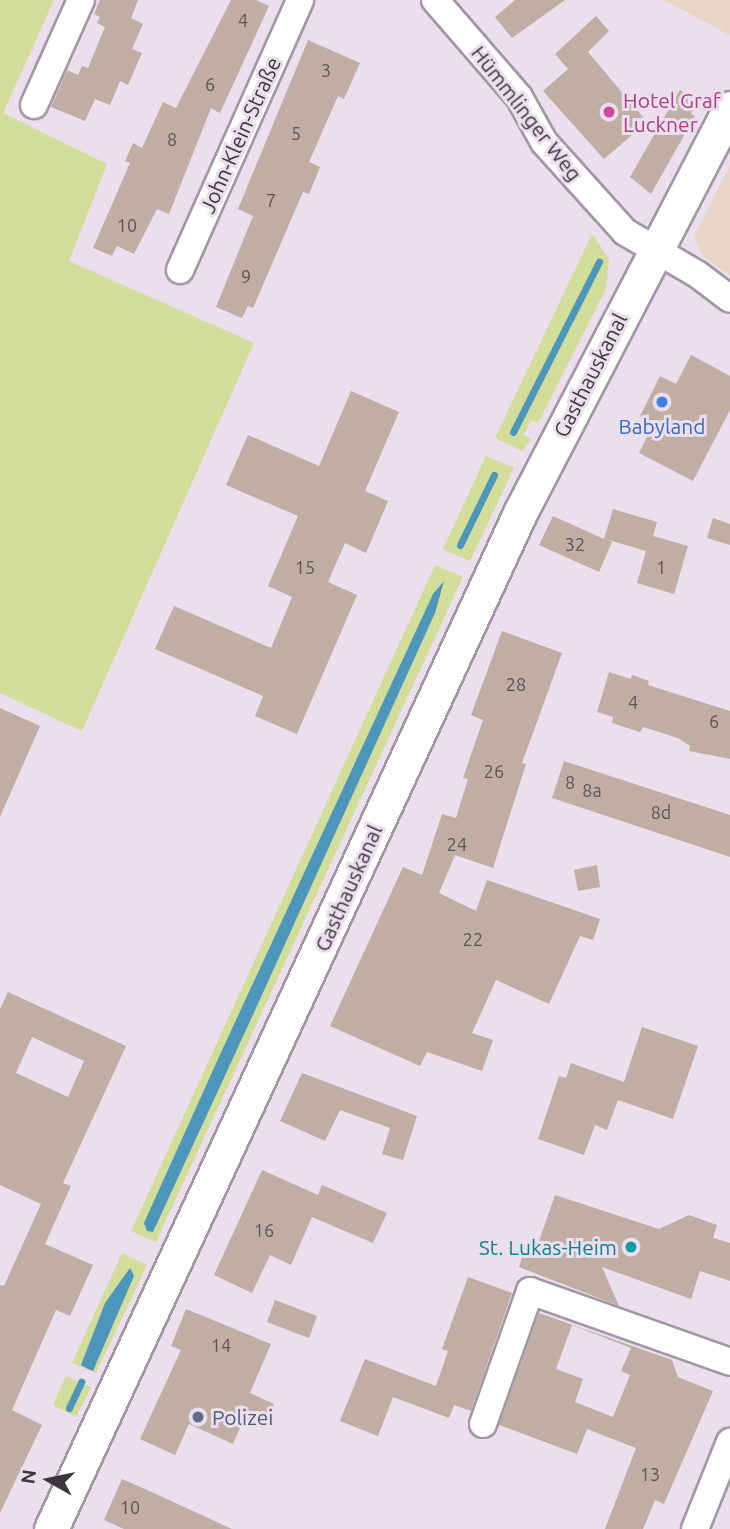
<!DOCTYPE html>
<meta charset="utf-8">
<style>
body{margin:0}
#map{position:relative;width:730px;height:1529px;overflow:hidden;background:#ebdeed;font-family:Ubuntu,sans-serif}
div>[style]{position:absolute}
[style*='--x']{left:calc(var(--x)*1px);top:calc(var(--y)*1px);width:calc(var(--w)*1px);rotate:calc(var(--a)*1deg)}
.commercial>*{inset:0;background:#e9d5c6}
.green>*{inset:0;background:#d2dd9a}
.water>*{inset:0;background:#4c95bb}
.stream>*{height:7px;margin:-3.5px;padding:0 3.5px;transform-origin:3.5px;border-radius:3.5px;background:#4c95bb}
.building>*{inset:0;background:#c0ada4}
.roads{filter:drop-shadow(2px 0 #a296a5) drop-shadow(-2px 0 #a296a5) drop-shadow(0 2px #a296a5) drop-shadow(0 -2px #a296a5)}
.minor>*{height:26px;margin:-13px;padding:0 13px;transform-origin:13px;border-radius:13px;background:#fff}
.tertiary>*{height:33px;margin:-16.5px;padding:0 16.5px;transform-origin:16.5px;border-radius:16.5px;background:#fff}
.dots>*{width:19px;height:19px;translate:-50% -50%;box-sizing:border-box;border:4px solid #ebdeed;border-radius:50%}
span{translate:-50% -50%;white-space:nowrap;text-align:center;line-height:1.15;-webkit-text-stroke:6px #ebdeed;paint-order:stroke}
.number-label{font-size:18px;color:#5c5456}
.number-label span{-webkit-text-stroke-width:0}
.hotel-label{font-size:21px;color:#b23c85}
.left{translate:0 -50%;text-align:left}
.street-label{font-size:21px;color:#3b363c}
.shop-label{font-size:21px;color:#366cbe}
.culture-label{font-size:21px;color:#0d838f}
.right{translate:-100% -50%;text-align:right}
.service-label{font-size:21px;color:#4e5e75}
.north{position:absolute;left:14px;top:1445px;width:70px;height:70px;-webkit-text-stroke:5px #ebdeed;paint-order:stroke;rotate:279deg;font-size:19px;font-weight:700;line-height:28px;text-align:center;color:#3b363c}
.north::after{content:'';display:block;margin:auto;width:24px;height:32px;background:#3b363c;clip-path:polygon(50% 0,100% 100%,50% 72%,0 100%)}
</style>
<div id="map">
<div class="commercial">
<div style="clip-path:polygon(664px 0,730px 0,730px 35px)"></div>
<div style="clip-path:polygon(730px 165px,730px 275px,704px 257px,694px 237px)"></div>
</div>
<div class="green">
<div style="clip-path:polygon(0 0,54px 0,3px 113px,107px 164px,69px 261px,254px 343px,82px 731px,0 693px)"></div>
<div style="clip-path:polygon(592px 234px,609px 259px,606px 289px,538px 423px,531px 420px,524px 435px,531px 439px,522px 451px,495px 438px)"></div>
<div style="clip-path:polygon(486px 456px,514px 468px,470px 561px,443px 549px)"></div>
<div style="clip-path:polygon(435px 565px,463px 577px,156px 1242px,131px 1231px)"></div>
<div style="clip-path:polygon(122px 1253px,147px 1265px,96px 1373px,72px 1363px)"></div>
<div style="clip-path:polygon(66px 1376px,91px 1387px,76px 1417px,53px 1405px)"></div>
</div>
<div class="water">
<div style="clip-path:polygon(444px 581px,435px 613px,251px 1019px,153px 1232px,147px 1231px,144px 1223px,218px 1059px,433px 594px)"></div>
<div style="clip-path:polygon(130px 1268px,134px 1276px,93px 1371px,88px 1369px,81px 1365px,105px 1303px)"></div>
</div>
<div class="stream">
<div style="--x:513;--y:432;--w:191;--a:-63.2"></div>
<div style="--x:460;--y:545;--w:78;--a:-64.1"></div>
<div style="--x:69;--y:1408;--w:29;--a:-65"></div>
</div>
<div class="building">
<div style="clip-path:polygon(100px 0,138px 0,131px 18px,143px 24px,132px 49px,142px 53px,128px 85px,120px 81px,110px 105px,95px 99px,85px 121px,51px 107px,67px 70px,78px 75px,82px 66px,88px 68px,105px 27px,97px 23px,100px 17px,94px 14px)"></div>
<div style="clip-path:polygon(231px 0,256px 0,269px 6px,220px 113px,211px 108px,169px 214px,157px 209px,134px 254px,117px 246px,112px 256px,93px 248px,130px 163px,125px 161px,133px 143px,142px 148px,163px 102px,176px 108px)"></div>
<div style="clip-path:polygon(515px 0,565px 0,512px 38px,495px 17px)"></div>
<div style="clip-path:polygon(596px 16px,609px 31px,588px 52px,647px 122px,604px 159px,543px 91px,568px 69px,555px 54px)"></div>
<div style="clip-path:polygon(308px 40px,360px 63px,344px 99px,338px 96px,309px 162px,320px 167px,309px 194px,303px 192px,253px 308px,248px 306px,242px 318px,216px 307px,253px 216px,238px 209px)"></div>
<div style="clip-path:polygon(680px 90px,698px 100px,691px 114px,695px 116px,651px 194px,630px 177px)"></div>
<div style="clip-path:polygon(691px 355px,730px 376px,730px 410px,693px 481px,639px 453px,654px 423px,640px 416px,660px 376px,676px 384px)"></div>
<div style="clip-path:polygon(351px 391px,399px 412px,365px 491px,388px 501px,366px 553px,345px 543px,328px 582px,357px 595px,297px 734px,255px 716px,263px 696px,155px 649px,174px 606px,271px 648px,292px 597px,268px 586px,298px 516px,226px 485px,248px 435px,319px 466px)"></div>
<div style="clip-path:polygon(613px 509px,657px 522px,653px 536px,688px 546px,674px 594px,637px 583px,646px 551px,605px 539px,612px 542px,599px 572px,539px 545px,553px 516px,604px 539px)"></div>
<div style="clip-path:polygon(713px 518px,730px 524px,730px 545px,707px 538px)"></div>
<div style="clip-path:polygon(502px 631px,562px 653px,522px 763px,526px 764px,493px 868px,455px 855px,439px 893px,476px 911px,487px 880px,600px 919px,593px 940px,580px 936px,549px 1004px,496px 980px,472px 1033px,493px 1040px,482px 1071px,427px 1052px,420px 1066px,330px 1026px,403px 867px,422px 875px,442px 814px,456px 818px,468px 779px,463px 778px,483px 720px,471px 715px)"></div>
<div style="clip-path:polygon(609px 672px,631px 679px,632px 675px,649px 681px,648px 685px,730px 711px,730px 759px,689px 751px,690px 746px,678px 738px,643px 727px,640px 732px,612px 723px,613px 717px,597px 712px)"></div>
<div style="clip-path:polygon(0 708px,40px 726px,0 817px)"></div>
<div style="clip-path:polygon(564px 761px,730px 815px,730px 857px,552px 798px)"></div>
<div style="clip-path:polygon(597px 865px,600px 887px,578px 891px,574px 870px)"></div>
<div style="clip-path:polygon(evenodd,8px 992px,126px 1046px,63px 1183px,71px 1186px,45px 1244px,93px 1265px,70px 1316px,56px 1310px,12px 1410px,42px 1425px,0 1513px,0 1285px,4px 1286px,41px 1204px,0 1185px,0 1009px,8px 992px,32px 1037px,84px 1061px,68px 1097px,16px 1073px,32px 1037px)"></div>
<div style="clip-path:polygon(642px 1027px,698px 1046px,673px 1119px,618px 1100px,607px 1130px,595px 1125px,584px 1155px,538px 1139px,559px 1076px,566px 1078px,571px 1063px,624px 1082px)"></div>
<div style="clip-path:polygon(302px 1073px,417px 1116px,403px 1160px,382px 1154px,390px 1128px,340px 1110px,325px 1141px,280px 1121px)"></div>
<div style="clip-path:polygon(262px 1170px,318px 1195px,322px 1185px,387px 1213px,373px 1243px,312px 1217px,291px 1265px,270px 1255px,252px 1293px,214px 1275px)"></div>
<div style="clip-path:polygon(555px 1195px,659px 1229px,689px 1215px,717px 1225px,713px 1238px,730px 1243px,730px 1281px,700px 1271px,691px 1299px,602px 1267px,619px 1306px,519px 1267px,525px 1249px,538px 1244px)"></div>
<div style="clip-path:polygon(468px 1277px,512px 1293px,471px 1411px,454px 1405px,449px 1418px,393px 1397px,378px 1436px,340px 1421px,365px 1359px,436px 1386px,448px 1351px,442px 1349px)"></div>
<div style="clip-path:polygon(275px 1300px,317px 1316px,309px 1338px,267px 1322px)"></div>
<div style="clip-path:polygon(186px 1309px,271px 1344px,250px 1393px,274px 1404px,264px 1426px,245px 1417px,233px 1444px,189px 1424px,175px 1455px,140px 1439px,181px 1350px,171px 1346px)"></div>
<div style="clip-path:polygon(evenodd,539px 1313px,672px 1360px,678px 1377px,713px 1391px,664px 1504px,655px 1500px,643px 1529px,605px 1529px,636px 1448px,587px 1429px,577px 1454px,499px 1425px,539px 1313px,572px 1325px,631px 1348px,621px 1371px,630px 1375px,613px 1417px,575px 1402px,583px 1379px,556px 1369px,572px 1325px)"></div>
<div style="clip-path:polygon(122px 1479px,156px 1494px,232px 1529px,124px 1529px,104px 1520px)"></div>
</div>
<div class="roads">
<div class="minor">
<div style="--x:435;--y:0;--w:128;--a:49.1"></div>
<div style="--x:519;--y:97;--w:51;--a:60.9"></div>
<div style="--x:544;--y:142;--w:121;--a:48"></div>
<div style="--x:625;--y:232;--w:83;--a:30.3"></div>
<div style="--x:697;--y:274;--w:41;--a:37.1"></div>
<div style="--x:34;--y:105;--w:115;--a:-65.9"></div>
<div style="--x:180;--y:270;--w:295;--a:-66"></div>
<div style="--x:483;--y:1424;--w:141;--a:-70.5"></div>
<div style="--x:530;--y:1291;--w:212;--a:19.5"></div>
<div style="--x:695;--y:1529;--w:94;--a:-68.1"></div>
</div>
<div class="tertiary">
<div style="--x:51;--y:1529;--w:1119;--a:-65.22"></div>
<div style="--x:520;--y:513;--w:456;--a:-62.6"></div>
</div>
</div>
<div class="dots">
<div style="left:609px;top:112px;background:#d1479c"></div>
<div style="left:662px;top:402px;background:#3f7fe0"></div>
<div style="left:631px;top:1247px;background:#0f9aa8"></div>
<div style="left:198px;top:1417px;background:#5c6f8a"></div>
</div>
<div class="number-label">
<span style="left:243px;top:20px">4</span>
<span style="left:326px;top:70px">3</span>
<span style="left:210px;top:84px">6</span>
<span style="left:296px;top:133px">5</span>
<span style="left:172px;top:139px">8</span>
<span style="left:271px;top:200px">7</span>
<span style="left:127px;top:225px">10</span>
<span style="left:246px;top:276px">9</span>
<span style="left:575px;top:544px">32</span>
<span style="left:305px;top:567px">15</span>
<span style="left:661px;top:567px">1</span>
<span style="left:516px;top:684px">28</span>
<span style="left:633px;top:702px">4</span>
<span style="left:714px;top:721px">6</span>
<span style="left:494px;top:771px">26</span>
<span style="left:570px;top:782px">8</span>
<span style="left:592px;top:790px">8a</span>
<span style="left:661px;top:812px">8d</span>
<span style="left:457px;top:844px">24</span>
<span style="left:473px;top:939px">22</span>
<span style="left:264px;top:1230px">16</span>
<span style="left:221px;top:1345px">14</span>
<span style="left:650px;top:1474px">13</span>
<span style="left:130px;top:1507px">10</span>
</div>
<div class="hotel-label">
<span class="left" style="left:623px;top:112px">Hotel Graf<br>Luckner</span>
</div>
<div class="street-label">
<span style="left:527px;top:113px;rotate:52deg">Hümmlinger Weg</span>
<span style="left:240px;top:135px;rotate:-66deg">John-Klein-Straße</span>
<span style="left:590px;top:375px;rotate:-63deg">Gasthauskanal</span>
<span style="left:348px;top:888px;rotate:-66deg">Gasthauskanal</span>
</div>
<div class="shop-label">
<span style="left:662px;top:426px">Babyland</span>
</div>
<div class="culture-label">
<span class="right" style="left:617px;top:1247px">St. Lukas-Heim</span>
</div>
<div class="service-label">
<span class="left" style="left:212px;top:1417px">Polizei</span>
</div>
<div class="north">N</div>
</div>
